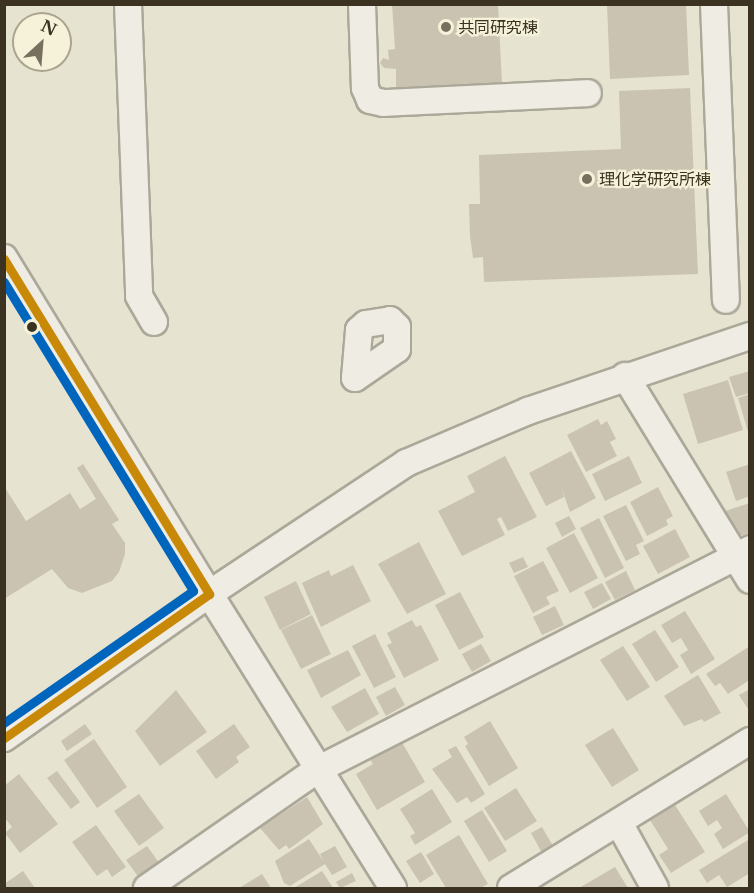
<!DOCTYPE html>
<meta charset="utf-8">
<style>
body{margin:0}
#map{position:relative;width:754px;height:893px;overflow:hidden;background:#e6e3d1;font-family:"Libre Baskerville","Noto Sans JP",serif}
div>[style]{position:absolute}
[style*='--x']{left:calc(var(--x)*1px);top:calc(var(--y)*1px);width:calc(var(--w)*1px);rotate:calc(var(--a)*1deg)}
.building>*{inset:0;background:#cac3b2}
.roads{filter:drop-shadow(2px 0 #aca899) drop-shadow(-2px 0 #aca899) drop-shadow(0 2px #aca899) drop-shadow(0 -2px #aca899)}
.minor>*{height:26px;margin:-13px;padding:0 13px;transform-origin:13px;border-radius:13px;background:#eeece3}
.bus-1>*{height:9px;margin:-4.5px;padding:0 4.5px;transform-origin:4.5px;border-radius:4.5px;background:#c88908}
.bus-2>*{height:9px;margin:-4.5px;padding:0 4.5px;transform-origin:4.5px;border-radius:4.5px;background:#0065bd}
.dots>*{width:16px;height:16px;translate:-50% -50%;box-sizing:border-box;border:3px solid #f5f2d9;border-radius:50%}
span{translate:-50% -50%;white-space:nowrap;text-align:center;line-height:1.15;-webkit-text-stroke:4.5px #f5f2d9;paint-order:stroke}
.poi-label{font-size:16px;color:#3b3221}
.left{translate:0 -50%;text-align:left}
.frame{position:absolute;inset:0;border:6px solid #3b3221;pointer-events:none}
.north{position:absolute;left:12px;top:12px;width:60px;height:60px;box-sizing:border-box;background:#f5f2d9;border:2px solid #aba58f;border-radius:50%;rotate:26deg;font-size:16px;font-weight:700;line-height:24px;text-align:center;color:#3b3221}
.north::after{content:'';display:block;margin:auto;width:21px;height:27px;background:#77705f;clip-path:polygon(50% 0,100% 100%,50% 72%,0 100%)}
</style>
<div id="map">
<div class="building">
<div style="clip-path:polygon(392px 4px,498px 4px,502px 84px,396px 89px,396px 69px,384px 68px,380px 63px,383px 58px,389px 60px,388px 50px,395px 49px)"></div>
<div style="clip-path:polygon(607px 4px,686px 4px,689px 75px,610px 79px)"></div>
<div style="clip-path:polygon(690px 88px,698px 274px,484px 282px,483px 257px,473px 258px,470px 236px,469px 204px,480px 204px,479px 155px,621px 149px,619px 91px)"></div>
<div style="clip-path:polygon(750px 371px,750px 393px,736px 397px,729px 377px)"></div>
<div style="clip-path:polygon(728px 380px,743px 430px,698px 444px,683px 394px)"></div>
<div style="clip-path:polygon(750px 394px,750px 435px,749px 435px,738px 398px)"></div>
<div style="clip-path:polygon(598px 419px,601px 425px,607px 421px,616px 439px,610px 442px,617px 456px,586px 472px,567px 435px)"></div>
<div style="clip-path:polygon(571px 451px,596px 498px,570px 512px,561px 487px,564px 497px,546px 506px,529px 473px)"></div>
<div style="clip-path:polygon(505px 456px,537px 517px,508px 531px,501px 517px,497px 519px,505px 535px,462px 556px,438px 511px,475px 492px,467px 476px)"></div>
<div style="clip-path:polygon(629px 456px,642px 483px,605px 501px,592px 474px)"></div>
<div style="clip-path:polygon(83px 464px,119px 520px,112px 524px,125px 543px,125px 554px,119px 572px,112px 581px,82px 593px,68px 588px,52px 569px,4px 599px,4px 486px,26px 521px,70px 493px,80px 509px,96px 499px,77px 468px)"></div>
<div style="clip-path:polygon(750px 464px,750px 496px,736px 501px,726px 472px)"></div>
<div style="clip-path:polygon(658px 487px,673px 516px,666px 520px,668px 525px,647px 536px,630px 502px)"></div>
<div style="clip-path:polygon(750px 503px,750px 533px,739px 536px,725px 511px)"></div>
<div style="clip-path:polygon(626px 505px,644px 541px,636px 545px,640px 554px,626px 561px,603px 516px)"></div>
<div style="clip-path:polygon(569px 516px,576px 529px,562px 537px,555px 523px)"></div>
<div style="clip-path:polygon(599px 518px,624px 568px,605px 578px,580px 528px)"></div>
<div style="clip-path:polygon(675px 529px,690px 557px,658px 574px,643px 546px)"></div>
<div style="clip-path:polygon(574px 533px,598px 578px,570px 593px,546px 548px)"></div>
<div style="clip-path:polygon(419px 542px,446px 594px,407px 614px,378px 564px)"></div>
<div style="clip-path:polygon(523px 557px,528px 567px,514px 573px,509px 563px)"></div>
<div style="clip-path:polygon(543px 561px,559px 591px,546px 597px,550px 604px,533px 613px,514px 576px)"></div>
<div style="clip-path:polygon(353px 565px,371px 601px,321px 627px,302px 583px,329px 570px,331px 576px)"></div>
<div style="clip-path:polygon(626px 571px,635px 590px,615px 600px,605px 582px)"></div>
<div style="clip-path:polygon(296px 581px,311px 614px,280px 630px,264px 597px)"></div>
<div style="clip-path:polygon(602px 583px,611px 599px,593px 609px,584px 592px)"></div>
<div style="clip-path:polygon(460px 592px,484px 637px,459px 650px,435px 605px)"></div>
<div style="clip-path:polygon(555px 606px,564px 625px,542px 635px,533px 617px)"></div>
<div style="clip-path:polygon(685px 611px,715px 659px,691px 674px,680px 655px,688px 650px,681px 638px,672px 643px,661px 625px)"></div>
<div style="clip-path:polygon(312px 615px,331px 654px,301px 669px,281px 630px)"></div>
<div style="clip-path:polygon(412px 620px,416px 627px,421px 625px,439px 660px,404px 678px,387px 645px,392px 643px,387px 633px)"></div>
<div style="clip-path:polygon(655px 630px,679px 667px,656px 682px,632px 644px)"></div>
<div style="clip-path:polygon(375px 634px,396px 677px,374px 688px,352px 646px)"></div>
<div style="clip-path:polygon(481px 644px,491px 661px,472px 672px,462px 654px)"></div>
<div style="clip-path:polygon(623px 646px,650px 687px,627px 701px,600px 660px)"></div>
<div style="clip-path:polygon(750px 646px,748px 681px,728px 694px,720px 683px,715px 686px,706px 674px)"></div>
<div style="clip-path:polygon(348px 650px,361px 675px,321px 698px,307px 670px)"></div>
<div style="clip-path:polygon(698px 675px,721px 713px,704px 722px,702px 719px,684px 726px,664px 696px)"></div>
<div style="clip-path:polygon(395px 687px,405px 705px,386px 716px,376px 697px)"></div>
<div style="clip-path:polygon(365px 688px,379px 714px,347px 732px,331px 707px)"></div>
<div style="clip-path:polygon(750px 689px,750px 712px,739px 695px)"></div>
<div style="clip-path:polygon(176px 690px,207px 732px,160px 766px,135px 731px)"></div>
<div style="clip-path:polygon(490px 721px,518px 768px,489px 786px,465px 746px,468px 744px,464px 737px)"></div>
<div style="clip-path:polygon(85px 724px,92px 734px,67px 751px,61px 741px)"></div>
<div style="clip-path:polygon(234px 724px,250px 747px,236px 757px,239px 762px,216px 779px,196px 751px)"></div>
<div style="clip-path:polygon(613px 728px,639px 770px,612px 787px,585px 745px)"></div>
<div style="clip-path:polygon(94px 739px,127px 787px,97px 808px,64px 760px)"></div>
<div style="clip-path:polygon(400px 739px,425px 782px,377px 810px,356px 774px,373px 764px,369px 758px)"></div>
<div style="clip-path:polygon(456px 746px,485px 794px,471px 803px,467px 797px,457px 803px,432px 769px,452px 757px,448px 750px)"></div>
<div style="clip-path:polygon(57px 771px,80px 802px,71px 809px,47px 778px)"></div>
<div style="clip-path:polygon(19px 774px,58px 824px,20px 853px,5px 833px,12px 827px,4px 817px,4px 786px)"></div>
<div style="clip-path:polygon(516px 788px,537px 821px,505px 841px,484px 808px)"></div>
<div style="clip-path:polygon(432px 789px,452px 822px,415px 845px,410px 836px,415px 833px,400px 809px)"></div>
<div style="clip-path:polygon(139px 794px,164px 828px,139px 846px,114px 811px)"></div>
<div style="clip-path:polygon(726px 794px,750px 832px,723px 849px,714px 834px,722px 828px,717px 820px,708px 826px,699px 811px)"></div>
<div style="clip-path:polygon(307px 797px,323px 824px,289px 849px,286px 845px,279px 850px,260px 828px)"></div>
<div style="clip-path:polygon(675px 805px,705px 852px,671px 873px,659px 855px,668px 849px,650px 820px)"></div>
<div style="clip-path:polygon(482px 810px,507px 851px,489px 862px,464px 821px)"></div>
<div style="clip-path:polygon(96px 825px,126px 867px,112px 877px,107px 869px,97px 876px,72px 842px)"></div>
<div style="clip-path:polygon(542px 827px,553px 846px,542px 853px,531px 833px)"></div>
<div style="clip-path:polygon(459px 835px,488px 884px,480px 888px,446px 888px,426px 855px)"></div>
<div style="clip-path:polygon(309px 839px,324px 862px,320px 854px,335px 846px,347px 867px,332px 875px,325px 864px,290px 886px,284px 883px,275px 861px)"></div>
<div style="clip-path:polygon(748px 840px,750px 873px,727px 887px,719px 875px,707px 883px,699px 870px)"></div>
<div style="clip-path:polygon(147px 846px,160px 864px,140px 879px,126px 860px)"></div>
<div style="clip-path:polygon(421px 852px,434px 874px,420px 883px,406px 861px)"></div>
<div style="clip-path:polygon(615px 867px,628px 888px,579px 888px)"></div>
<div style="clip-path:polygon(23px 871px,35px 888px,4px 888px,4px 884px)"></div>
<div style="clip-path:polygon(322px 871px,333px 888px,294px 888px)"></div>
<div style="clip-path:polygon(352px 873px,356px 881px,340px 888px,336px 882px)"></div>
<div style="clip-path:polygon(262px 874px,271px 888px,239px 888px)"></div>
</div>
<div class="roads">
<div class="minor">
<div style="--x:128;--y:4;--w:292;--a:87.8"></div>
<div style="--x:139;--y:296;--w:30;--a:60"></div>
<div style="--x:362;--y:4;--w:84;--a:88"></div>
<div style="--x:365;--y:88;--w:13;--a:67"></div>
<div style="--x:370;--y:100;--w:14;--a:12"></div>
<div style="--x:384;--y:103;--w:204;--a:-2.8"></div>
<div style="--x:714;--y:4;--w:296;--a:87.7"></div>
<div style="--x:4;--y:258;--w:394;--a:58.6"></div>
<div style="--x:209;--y:594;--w:251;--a:144.9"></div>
<div style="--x:390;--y:320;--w:10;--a:45"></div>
<div style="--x:397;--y:327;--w:22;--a:90"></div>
<div style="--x:397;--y:349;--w:51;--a:145.4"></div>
<div style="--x:355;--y:378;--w:48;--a:-85.2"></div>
<div style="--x:359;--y:330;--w:9;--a:-41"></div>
<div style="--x:366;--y:324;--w:24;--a:-9"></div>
<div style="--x:625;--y:376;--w:239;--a:58.5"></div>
<div style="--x:619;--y:823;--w:74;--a:61"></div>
<div style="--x:147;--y:888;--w:207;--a:-34.8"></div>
<div style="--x:317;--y:770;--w:486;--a:-27"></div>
<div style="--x:393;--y:888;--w:347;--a:-122"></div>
<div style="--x:209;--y:594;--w:237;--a:-33.6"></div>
<div style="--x:406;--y:463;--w:133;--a:-23.1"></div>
<div style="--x:528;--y:411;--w:234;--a:-18.7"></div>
<div style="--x:511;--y:888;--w:281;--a:-31.6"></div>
</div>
</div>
<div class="bus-1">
<div style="--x:4;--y:259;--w:393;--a:58.5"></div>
<div style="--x:209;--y:594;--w:251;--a:144.9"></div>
</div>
<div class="bus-2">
<div style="--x:4;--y:282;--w:362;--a:58.5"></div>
<div style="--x:193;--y:591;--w:231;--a:145.1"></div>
</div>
<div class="dots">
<div style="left:446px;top:27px;background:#77705f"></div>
<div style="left:587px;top:179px;background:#77705f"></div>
<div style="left:32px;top:327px;background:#3b3221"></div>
</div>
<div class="poi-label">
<span class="left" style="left:458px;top:27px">共同研究棟</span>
<span class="left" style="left:599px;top:179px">理化学研究所棟</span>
</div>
<div class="frame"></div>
<div class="north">N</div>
</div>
